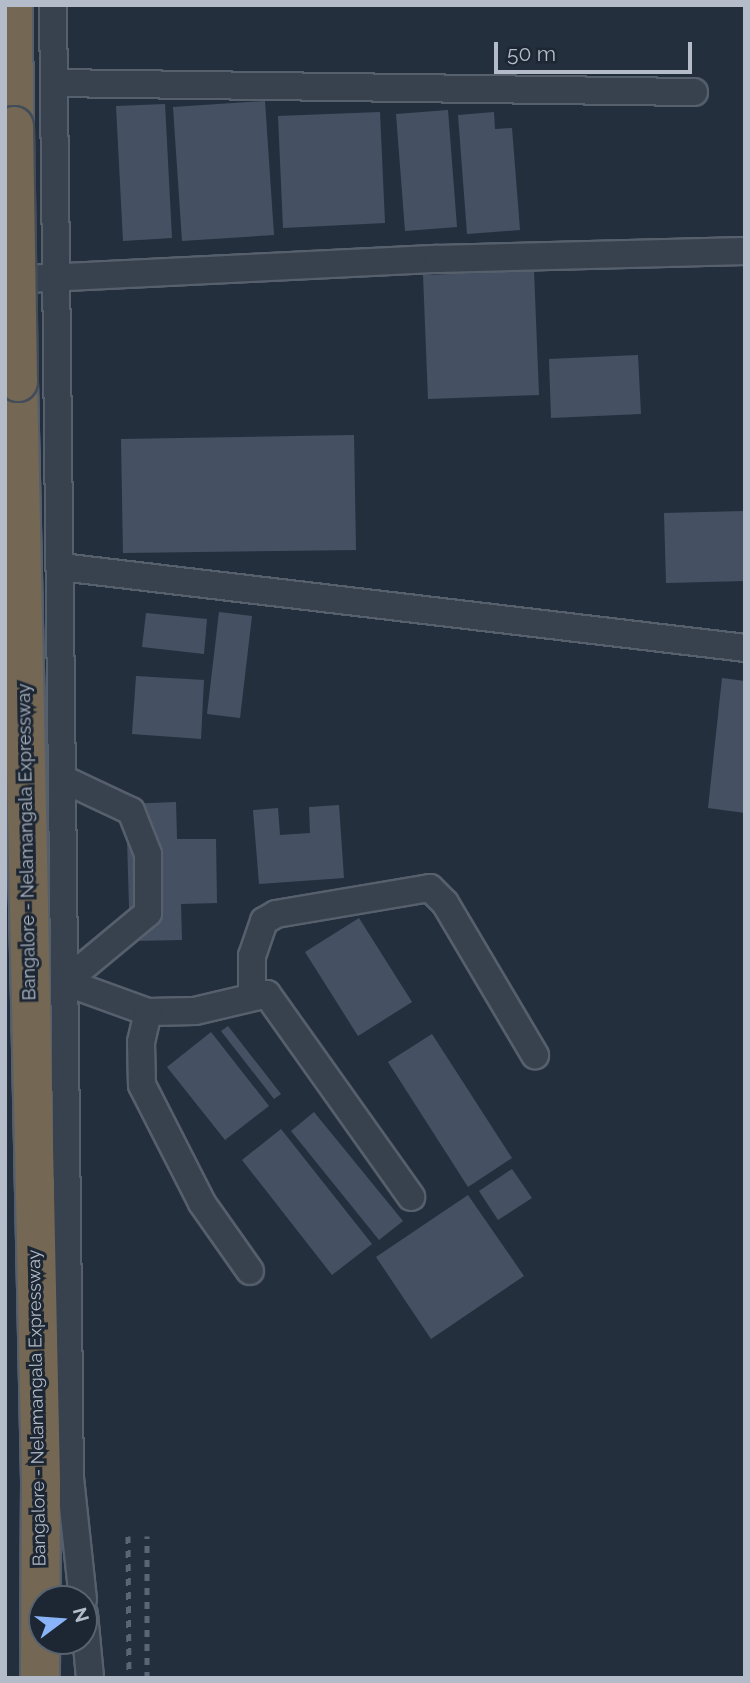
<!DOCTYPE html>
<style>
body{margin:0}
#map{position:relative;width:750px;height:1683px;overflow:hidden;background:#242f3e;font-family:Raleway,sans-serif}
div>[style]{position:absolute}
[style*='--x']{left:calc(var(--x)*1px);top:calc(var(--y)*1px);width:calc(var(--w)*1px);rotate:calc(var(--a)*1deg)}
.building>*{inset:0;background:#455162}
.roads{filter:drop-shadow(2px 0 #565f6c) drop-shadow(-2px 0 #565f6c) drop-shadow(0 2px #565f6c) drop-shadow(0 -2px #565f6c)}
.minor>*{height:26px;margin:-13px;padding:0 13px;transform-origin:13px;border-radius:13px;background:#38414e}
.highway>*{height:38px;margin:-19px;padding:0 19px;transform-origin:19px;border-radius:19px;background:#746855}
.rail>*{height:5px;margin-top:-2.5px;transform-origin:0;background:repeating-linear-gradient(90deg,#5a6575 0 7px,transparent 0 14px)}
.bridges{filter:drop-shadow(2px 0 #434c59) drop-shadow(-2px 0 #434c59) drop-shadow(0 2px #434c59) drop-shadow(0 -2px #434c59)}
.highway-bridge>*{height:38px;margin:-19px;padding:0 19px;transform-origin:19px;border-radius:19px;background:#746855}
span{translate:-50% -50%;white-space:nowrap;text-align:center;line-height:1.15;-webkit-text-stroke:6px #1d2633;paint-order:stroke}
.street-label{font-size:18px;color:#b4bcc9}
.frame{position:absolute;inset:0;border:7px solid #b4bcc9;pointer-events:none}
.north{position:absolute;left:28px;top:1585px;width:70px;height:70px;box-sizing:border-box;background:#1d2633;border:2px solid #59626f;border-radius:50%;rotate:74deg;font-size:19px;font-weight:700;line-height:28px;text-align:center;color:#b4bcc9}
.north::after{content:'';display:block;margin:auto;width:24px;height:32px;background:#8ab4f8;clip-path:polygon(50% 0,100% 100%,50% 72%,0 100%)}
.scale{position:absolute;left:494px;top:42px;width:198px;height:32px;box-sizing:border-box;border:4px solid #b4bcc9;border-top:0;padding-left:9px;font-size:21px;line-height:24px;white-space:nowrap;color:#b4bcc9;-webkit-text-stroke:5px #1d2633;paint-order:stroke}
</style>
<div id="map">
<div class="building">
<div style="clip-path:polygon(265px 101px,274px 235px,182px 241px,173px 107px)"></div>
<div style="clip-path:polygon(165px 104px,172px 238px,123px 241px,116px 106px)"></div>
<div style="clip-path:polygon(448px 110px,457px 227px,405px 231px,396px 114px)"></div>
<div style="clip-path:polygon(380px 112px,385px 223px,283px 228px,278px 116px)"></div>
<div style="clip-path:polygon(494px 112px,495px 129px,512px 128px,520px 230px,467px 234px,458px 115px)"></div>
<div style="clip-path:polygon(534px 271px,539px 395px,428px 399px,423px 275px)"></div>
<div style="clip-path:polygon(638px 355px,641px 414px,551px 418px,549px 359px)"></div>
<div style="clip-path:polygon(354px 435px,356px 550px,123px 553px,121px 439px)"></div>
<div style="clip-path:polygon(745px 511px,745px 581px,666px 583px,664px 513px)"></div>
<div style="clip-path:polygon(219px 612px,252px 616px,240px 718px,207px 714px)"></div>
<div style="clip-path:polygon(146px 613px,207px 619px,204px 654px,142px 647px)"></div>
<div style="clip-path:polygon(136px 676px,204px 680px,201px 739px,132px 734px)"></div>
<div style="clip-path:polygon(722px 678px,745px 681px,745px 813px,708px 808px)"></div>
<div style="clip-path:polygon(176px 802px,177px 839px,216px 839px,217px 903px,181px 904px,182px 940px,130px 941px,126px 804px)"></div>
<div style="clip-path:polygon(339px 805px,344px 878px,259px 884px,253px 810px,278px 808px,280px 835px,310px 833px,309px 807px)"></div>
<div style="clip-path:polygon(359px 918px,412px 1002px,358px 1036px,305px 952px)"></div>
<div style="clip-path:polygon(228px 1026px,281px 1094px,274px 1099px,221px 1031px)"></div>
<div style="clip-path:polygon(211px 1032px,269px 1106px,225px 1140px,167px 1067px)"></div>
<div style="clip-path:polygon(432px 1034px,512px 1158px,468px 1187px,388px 1062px)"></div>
<div style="clip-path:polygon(314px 1112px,403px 1221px,379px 1240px,291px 1131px)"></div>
<div style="clip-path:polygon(281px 1129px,372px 1244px,332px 1275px,242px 1160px)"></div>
<div style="clip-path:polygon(512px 1169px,532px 1198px,498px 1220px,479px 1191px)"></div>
<div style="clip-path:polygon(468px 1195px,524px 1276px,431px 1339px,376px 1257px)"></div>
</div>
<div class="roads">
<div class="minor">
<div style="--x:53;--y:5;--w:1473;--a:89.34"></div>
<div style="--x:70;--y:1478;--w:122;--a:83.9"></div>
<div style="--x:54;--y:83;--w:640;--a:0.81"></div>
<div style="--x:5;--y:280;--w:433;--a:-2.8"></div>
<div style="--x:437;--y:259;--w:308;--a:-1.5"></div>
<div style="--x:61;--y:567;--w:689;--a:6.75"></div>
<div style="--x:63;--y:779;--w:75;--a:25.2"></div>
<div style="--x:131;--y:811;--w:46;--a:68.4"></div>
<div style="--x:148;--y:854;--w:59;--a:90"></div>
<div style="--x:148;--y:913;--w:108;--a:140.3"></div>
<div style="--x:65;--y:982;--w:88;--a:19.9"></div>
<div style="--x:148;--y:1012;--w:47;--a:-1.2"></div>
<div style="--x:195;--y:1011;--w:74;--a:-13.3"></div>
<div style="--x:267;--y:994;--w:249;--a:54.6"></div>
<div style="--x:252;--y:995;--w:39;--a:-90"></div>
<div style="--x:252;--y:956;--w:37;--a:-71"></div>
<div style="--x:264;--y:921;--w:14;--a:-30"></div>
<div style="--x:276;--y:914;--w:156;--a:-9.6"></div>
<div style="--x:430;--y:888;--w:21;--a:45"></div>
<div style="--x:445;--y:903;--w:177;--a:59.4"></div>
<div style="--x:148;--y:1012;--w:31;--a:103"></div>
<div style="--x:141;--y:1042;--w:43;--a:88.7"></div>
<div style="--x:142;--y:1085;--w:132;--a:63"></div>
<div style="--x:202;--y:1203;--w:83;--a:54.8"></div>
<div style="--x:84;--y:1614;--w:64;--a:84.6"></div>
</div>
<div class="highway">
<div style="--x:13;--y:5;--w:121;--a:89.5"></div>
<div style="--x:18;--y:382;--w:1101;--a:88.8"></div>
<div style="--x:41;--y:1483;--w:195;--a:90.3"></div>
</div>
</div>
<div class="rail">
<div style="--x:128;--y:1536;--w:142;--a:89.6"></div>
<div style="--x:147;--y:1678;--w:142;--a:-90"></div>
</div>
<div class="bridges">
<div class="highway-bridge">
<div style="--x:14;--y:126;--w:256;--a:89.1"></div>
</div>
</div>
<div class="street-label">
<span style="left:27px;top:842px;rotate:-91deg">Bangalore - Nelamangala Expressway</span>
<span style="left:37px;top:1408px;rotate:-91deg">Bangalore - Nelamangala Expressway</span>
</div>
<div class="frame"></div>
<div class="north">N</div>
<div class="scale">50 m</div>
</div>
